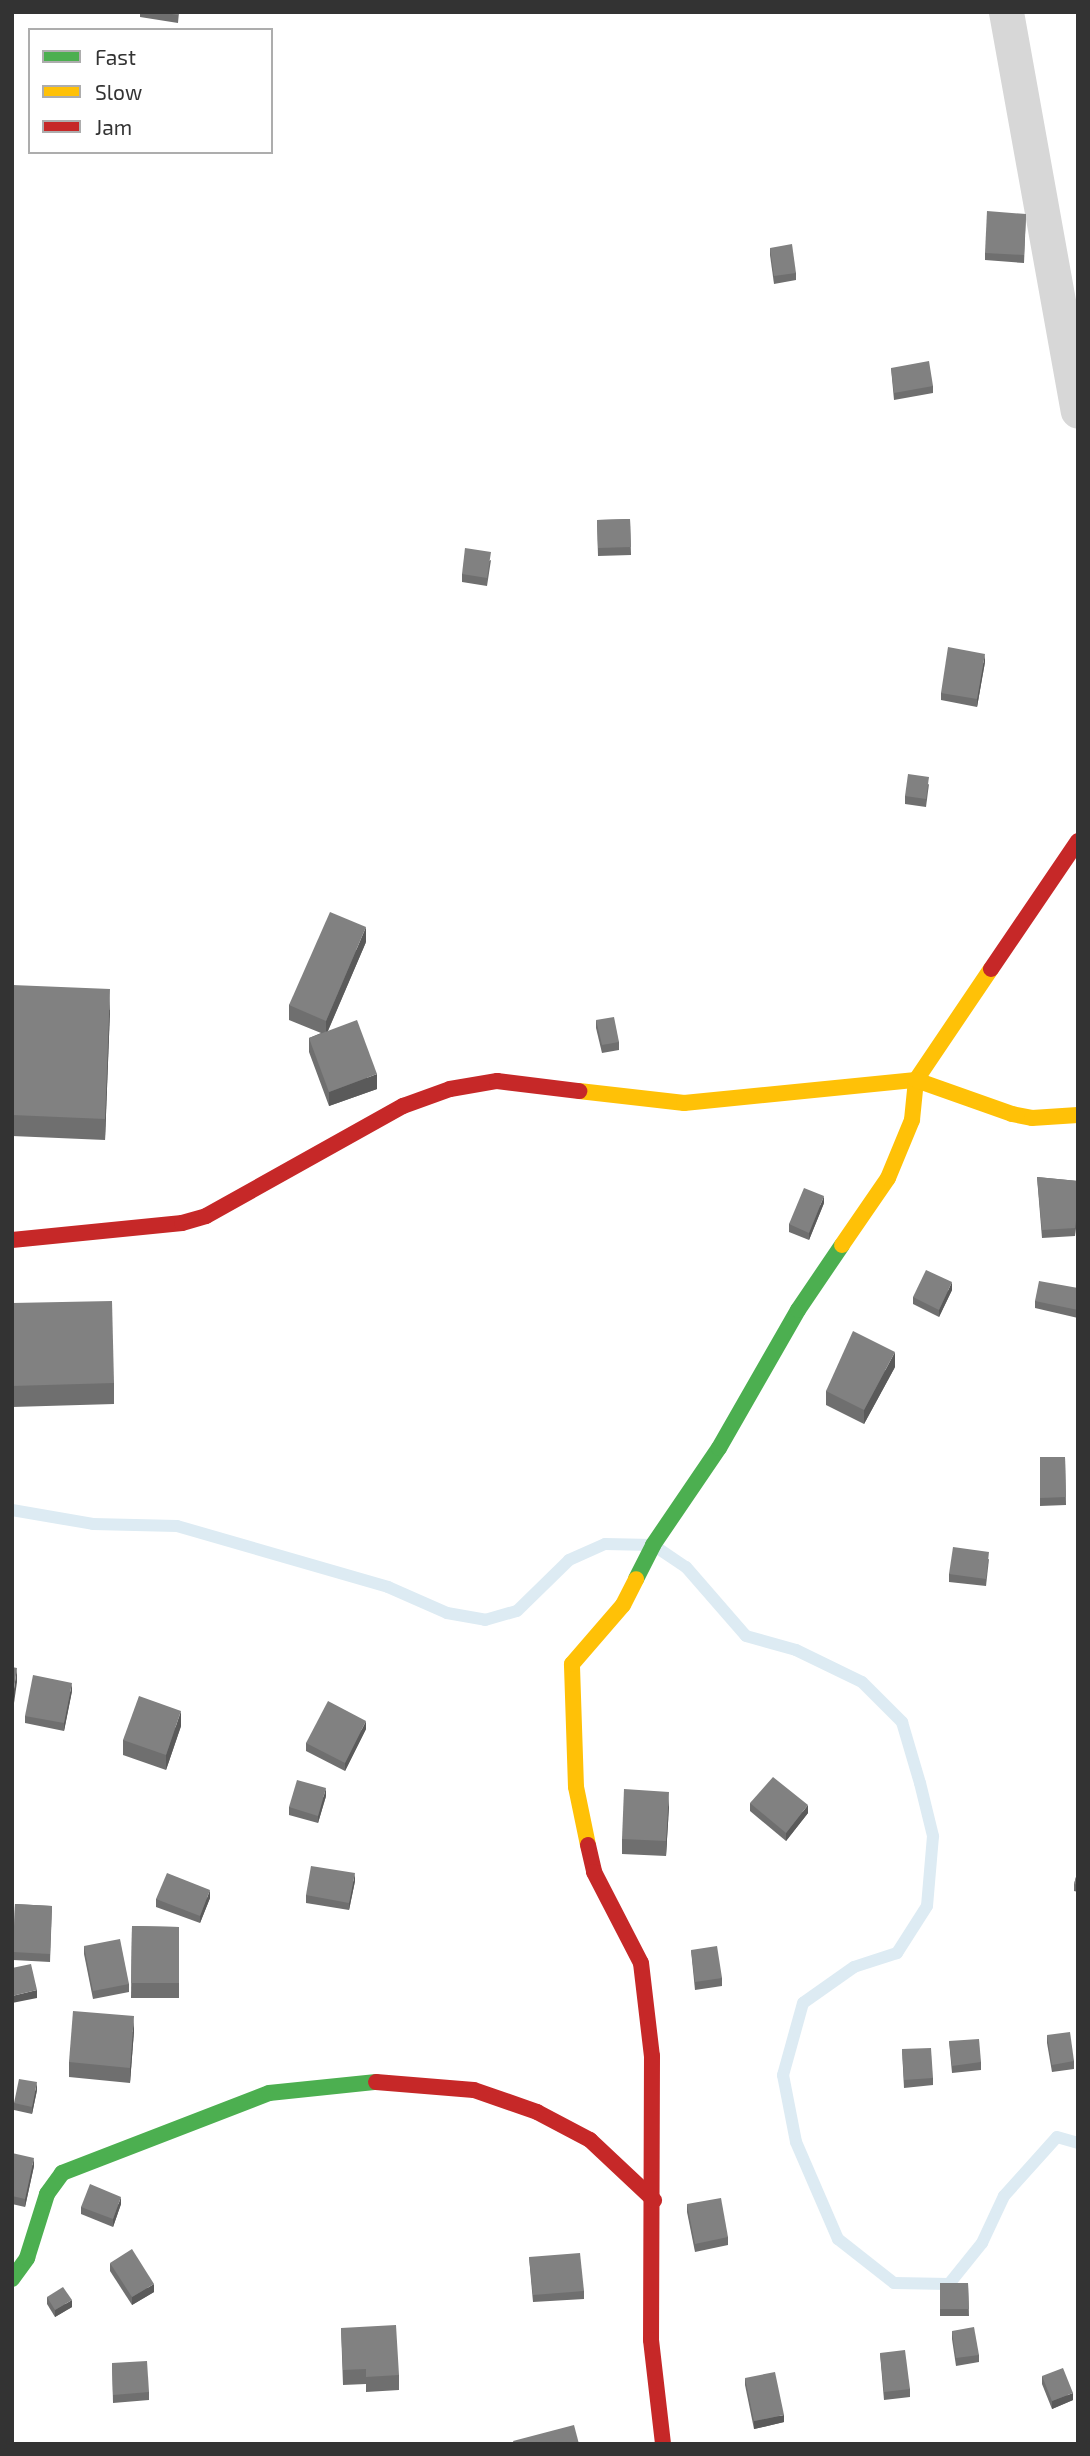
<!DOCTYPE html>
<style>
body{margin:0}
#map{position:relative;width:1090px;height:2456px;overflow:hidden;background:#fff;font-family:"Exo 2",sans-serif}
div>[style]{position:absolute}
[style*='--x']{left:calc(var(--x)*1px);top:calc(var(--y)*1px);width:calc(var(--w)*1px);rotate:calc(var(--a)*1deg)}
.stream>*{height:12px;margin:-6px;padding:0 6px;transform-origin:6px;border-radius:6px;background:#ddebf3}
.street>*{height:35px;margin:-17.5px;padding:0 17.5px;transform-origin:17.5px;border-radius:17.5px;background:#d7d7d7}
.fast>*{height:16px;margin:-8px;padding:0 8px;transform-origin:8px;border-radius:8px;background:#4caf50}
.slow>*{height:16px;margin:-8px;padding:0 8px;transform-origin:8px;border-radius:8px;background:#ffc107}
.jam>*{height:16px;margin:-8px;padding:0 8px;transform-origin:8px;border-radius:8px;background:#c62828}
.wall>*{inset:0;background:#6f6f6f}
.shaded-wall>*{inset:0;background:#5a5a5a}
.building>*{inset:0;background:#818181}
span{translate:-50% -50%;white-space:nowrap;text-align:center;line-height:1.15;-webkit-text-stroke:7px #fff;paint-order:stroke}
.frame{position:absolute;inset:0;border:14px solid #333;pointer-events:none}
.legend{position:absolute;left:28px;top:28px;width:245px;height:126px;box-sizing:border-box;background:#fff;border:2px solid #adadad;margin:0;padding:9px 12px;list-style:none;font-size:21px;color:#333}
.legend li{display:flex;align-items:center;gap:14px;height:35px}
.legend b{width:35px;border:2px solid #adadad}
</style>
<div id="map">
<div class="stream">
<div style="--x:12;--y:1510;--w:82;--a:9.8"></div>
<div style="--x:93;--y:1524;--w:84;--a:1.4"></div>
<div style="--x:177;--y:1526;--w:220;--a:16.1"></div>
<div style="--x:388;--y:1587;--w:64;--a:23.8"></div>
<div style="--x:447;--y:1613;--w:39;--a:10"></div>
<div style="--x:485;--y:1620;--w:33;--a:-16"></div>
<div style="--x:517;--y:1611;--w:73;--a:-44.4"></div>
<div style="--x:569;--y:1560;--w:39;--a:-24"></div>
<div style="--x:605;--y:1544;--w:48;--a:1.2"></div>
<div style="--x:653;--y:1545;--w:40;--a:34"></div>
<div style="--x:686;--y:1567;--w:91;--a:49"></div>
<div style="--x:746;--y:1636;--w:52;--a:15.6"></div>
<div style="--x:796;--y:1650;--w:73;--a:25.9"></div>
<div style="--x:862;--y:1682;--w:57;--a:45"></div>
<div style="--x:902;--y:1722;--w:64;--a:73.6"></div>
<div style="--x:920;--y:1783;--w:55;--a:76.2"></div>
<div style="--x:933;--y:1836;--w:70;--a:94.9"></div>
<div style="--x:927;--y:1906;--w:56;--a:122.6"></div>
<div style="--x:897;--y:1953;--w:45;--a:162"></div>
<div style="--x:854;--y:1967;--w:62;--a:144.8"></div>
<div style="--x:803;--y:2003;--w:75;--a:105.5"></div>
<div style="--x:783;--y:2075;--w:68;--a:79"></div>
<div style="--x:796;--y:2142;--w:106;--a:66.6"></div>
<div style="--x:838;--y:2239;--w:71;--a:38.2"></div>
<div style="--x:894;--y:2283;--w:55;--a:1"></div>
<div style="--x:949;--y:2284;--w:53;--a:-51.2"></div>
<div style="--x:982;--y:2243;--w:52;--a:-64.9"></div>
<div style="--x:1004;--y:2196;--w:79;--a:-48.1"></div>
<div style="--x:1057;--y:2137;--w:22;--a:16"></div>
</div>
<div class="street">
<div style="--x:1006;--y:12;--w:405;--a:79.8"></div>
</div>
<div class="fast">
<div style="--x:636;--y:1579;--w:38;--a:-63"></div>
<div style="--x:653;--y:1545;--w:117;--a:-55.8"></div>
<div style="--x:719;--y:1448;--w:159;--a:-60.2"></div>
<div style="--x:798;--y:1310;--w:78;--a:-55.9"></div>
<div style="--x:12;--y:2279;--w:26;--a:-54"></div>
<div style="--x:27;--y:2258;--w:67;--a:-72.6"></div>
<div style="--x:47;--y:2194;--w:26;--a:-54"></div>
<div style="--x:62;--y:2173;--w:222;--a:-21.1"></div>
<div style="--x:269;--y:2093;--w:108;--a:-5.9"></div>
</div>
<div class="slow">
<div style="--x:579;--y:1091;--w:106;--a:6.5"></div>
<div style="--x:684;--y:1103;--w:233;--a:-5.7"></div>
<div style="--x:916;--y:1080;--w:134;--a:-56"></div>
<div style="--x:842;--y:1245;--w:81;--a:-55.5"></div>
<div style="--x:888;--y:1178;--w:63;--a:-67.5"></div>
<div style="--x:912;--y:1120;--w:40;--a:-84.3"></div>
<div style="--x:916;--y:1080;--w:102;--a:19.5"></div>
<div style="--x:1012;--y:1114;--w:20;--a:11"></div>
<div style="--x:1032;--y:1118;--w:46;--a:-3.7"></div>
<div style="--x:588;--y:1845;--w:59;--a:-101.7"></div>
<div style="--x:576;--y:1787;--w:123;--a:-91.9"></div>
<div style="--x:572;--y:1664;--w:78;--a:-49.2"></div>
<div style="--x:623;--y:1605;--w:29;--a:-63"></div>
</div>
<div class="jam">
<div style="--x:991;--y:969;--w:155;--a:-55.8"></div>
<div style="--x:12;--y:1240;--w:171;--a:-5.7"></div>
<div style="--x:182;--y:1223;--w:25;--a:-16"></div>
<div style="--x:206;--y:1216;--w:226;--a:-29.2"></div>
<div style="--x:403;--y:1106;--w:50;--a:-19.9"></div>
<div style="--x:450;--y:1089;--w:48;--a:-9.7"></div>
<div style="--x:497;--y:1081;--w:83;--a:7"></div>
<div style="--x:588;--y:1845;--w:28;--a:77"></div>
<div style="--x:594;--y:1872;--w:102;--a:62.7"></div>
<div style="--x:641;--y:1963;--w:94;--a:83.3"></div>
<div style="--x:652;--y:2056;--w:284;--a:90.2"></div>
<div style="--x:651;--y:2340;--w:105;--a:83.4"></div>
<div style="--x:376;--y:2082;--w:98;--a:4.7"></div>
<div style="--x:474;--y:2090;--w:67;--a:19.2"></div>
<div style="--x:537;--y:2112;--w:60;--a:27.8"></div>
<div style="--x:590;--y:2140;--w:88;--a:43.2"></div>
</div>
<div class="wall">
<div style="clip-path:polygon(140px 12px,179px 12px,178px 23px,140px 17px)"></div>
<div style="clip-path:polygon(1026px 214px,1024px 263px,985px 260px,985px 253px)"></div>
<div style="clip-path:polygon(770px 248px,796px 273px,796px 280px,774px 284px,770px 255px)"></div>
<div style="clip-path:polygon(891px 368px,933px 386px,933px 393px,894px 400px)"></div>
<div style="clip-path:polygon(630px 519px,631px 555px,598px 556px,597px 520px)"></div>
<div style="clip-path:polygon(491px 560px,487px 586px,462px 582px,462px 574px)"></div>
<div style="clip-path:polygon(985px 662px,977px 707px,941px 700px,941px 693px)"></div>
<div style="clip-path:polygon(929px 784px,926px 807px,905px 804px,905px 796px)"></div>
<div style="clip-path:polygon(366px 942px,328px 1031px,377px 1089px,329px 1106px,309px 1052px,309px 1038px,321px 1033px,289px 1020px,289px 1005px)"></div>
<div style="clip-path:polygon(12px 985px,110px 1010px,105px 1140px,12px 1136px)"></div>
<div style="clip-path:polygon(596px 1020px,619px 1042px,619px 1050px,602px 1053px,596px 1028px)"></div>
<div style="clip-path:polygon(1037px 1177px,1078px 1181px,1078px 1214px,1075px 1236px,1042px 1238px)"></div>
<div style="clip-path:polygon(824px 1203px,809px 1240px,789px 1232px,789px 1224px)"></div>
<div style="clip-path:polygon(1078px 1288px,1078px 1318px,1035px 1308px,1035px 1301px)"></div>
<div style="clip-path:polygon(952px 1290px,939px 1317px,913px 1304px,913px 1297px)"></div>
<div style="clip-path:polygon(12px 1303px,114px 1383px,114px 1404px,12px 1407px)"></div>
<div style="clip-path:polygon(895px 1367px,864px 1424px,826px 1405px,826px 1391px)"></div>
<div style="clip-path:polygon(1040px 1457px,1065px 1457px,1066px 1505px,1040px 1506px)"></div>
<div style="clip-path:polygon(989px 1559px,986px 1586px,949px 1582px,949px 1574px)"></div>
<div style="clip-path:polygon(72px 1691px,64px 1731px,25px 1723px,25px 1716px)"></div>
<div style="clip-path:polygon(181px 1726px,166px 1770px,123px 1755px,123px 1740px)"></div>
<div style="clip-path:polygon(366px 1729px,345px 1771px,306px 1751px,306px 1743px)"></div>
<div style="clip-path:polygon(326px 1796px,318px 1823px,289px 1815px,289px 1807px)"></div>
<div style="clip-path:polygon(750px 1803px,808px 1813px,786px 1841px,750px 1811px)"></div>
<div style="clip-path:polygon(669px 1806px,666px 1856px,622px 1854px,622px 1839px)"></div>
<div style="clip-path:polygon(1078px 1870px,1078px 1892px,1074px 1891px,1074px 1884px)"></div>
<div style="clip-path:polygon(355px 1881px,349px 1910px,306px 1903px,306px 1895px)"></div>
<div style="clip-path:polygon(210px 1898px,200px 1923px,156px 1907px,156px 1899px)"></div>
<div style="clip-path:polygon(15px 1904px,52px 1906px,50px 1962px,13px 1960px)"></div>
<div style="clip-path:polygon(132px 1926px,179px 1927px,179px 1998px,131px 1998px)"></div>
<div style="clip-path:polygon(84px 1946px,129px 1984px,129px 1992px,93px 1999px,84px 1954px)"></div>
<div style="clip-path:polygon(691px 1950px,722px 1978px,722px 1986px,695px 1990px)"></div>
<div style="clip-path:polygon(134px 2031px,130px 2083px,69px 2077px,69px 2062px)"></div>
<div style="clip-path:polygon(1047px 2035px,1074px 2061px,1074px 2069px,1052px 2072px,1047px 2043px)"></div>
<div style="clip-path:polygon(949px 2041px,981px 2062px,981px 2070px,952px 2073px)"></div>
<div style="clip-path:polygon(902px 2049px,933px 2078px,933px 2085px,904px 2088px)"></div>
<div style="clip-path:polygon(37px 2090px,32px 2114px,14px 2110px,14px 2103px)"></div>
<div style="clip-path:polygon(12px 2153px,34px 2166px,25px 2207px,12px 2204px)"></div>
<div style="clip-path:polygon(121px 2204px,113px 2227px,81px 2214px,81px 2207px)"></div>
<div style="clip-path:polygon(687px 2204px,728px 2237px,728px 2245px,695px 2252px,687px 2212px)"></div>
<div style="clip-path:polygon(529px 2257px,584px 2291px,584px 2299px,533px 2302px)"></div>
<div style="clip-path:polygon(110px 2263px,154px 2292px,132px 2305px,110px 2271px)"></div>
<div style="clip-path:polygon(940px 2283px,968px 2283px,969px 2316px,940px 2316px)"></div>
<div style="clip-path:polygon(47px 2297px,72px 2307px,55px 2317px,47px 2304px)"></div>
<div style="clip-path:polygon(341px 2328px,399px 2375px,399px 2390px,366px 2392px,366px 2384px,343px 2385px)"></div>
<div style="clip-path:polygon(952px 2331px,979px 2355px,979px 2362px,956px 2366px,952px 2339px)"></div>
<div style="clip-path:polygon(880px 2353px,910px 2389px,910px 2397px,884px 2400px)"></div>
<div style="clip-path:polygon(112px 2363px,149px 2392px,149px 2400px,113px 2403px)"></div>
<div style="clip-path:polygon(1042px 2376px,1073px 2400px,1052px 2409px,1042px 2384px)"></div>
<div style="clip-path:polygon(745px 2378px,784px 2422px,754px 2429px,745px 2385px)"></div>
</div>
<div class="shaded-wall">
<div style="clip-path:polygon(985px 654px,985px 662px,977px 707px,977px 699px)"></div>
<div style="clip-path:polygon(366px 927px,366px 942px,326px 1035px,326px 1021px)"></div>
<div style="clip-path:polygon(110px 989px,110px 1010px,105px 1140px,105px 1119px)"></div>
<div style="clip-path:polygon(377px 1074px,377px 1089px,329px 1106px,329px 1092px)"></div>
<div style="clip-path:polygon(824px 1196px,824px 1203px,809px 1240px,809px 1233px)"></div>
<div style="clip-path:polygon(952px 1282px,952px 1290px,939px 1317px,939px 1310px)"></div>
<div style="clip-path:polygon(895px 1352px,895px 1367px,864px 1424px,864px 1410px)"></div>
<div style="clip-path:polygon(17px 1668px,17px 1682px,12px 1717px,12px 1703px)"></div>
<div style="clip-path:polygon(72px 1683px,72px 1691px,64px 1731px,64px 1723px)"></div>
<div style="clip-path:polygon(181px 1711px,181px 1726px,166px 1770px,166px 1755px)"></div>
<div style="clip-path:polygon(366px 1721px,366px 1729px,345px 1771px,345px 1763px)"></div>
<div style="clip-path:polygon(326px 1788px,326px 1796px,318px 1823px,318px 1816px)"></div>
<div style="clip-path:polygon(669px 1792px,669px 1806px,666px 1856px,666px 1841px)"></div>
<div style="clip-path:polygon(808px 1805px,808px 1813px,786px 1841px,786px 1833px)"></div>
<div style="clip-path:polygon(355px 1873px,355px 1881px,349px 1910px,349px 1903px)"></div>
<div style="clip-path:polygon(210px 1890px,210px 1898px,200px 1923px,200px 1916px)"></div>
<div style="clip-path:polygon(37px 1990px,37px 1998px,12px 2003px,12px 1996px)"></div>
<div style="clip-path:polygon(134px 2016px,134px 2031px,130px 2083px,130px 2068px)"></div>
<div style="clip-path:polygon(37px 2082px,37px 2090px,32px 2114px,32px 2107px)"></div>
<div style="clip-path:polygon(34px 2158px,34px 2166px,25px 2207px,25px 2199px)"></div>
<div style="clip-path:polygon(121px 2197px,121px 2204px,113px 2227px,113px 2219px)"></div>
<div style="clip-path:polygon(154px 2284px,154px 2292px,132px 2305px,132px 2297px)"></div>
<div style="clip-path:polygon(72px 2300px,72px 2307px,55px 2317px,55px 2310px)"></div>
<div style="clip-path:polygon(1073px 2393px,1073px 2400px,1052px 2409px,1052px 2401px)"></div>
<div style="clip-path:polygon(784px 2415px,784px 2422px,754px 2429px,754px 2421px)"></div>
</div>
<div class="building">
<div style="clip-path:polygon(158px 12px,178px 12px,178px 15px)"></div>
<div style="clip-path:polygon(987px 211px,1026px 214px,1024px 255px,985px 253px)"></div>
<div style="clip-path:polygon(792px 244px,796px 273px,774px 276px,770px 248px)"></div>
<div style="clip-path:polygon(929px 361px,933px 386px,894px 393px,891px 368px)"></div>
<div style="clip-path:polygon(630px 519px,631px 547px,598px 548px,597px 520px)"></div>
<div style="clip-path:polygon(465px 548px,491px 552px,487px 578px,462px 574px)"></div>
<div style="clip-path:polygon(948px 647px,985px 654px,977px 699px,941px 693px)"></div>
<div style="clip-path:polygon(908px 774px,929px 777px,926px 799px,905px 796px)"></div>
<div style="clip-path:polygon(330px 912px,366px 927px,326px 1021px,289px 1005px)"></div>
<div style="clip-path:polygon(12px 985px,110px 989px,105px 1119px,12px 1115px)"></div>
<div style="clip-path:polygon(614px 1017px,619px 1042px,602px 1045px,596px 1020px)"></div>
<div style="clip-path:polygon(357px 1020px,377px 1074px,329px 1092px,309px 1038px)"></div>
<div style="clip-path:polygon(1037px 1177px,1078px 1181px,1078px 1206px,1075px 1228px,1042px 1230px)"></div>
<div style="clip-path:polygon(804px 1188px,824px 1196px,809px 1233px,789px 1224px)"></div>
<div style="clip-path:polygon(926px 1270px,952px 1282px,939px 1310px,913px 1297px)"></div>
<div style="clip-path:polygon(1039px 1281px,1078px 1288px,1078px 1310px,1035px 1301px)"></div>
<div style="clip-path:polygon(112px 1301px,114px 1383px,12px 1386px,12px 1303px)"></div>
<div style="clip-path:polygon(853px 1331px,895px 1352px,864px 1410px,826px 1391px)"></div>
<div style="clip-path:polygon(1040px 1457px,1065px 1457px,1066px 1497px,1040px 1498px)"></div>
<div style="clip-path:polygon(953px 1547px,989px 1552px,986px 1579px,949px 1574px)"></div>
<div style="clip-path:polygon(12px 1667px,17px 1668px,12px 1703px)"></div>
<div style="clip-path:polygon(33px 1675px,72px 1683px,64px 1723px,25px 1716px)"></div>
<div style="clip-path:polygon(139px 1696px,181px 1711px,166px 1755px,123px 1740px)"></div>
<div style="clip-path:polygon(328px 1701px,366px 1721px,345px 1763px,306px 1743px)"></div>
<div style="clip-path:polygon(773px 1777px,808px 1805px,786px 1833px,750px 1803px)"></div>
<div style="clip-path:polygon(297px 1780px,326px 1788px,318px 1816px,289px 1807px)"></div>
<div style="clip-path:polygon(624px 1789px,669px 1792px,666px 1841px,622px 1839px)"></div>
<div style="clip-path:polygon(311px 1866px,355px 1873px,349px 1903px,306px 1895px)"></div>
<div style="clip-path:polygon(1078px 1870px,1078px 1885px,1074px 1884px)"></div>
<div style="clip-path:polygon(167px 1873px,210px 1890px,200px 1916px,156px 1899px)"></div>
<div style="clip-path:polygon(15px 1904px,52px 1906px,50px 1954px,13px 1952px)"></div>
<div style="clip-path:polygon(132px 1926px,179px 1927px,179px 1983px,131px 1983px)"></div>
<div style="clip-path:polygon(120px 1939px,129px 1984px,93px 1991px,84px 1946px)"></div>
<div style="clip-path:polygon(717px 1946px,722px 1978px,695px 1982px,691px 1950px)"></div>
<div style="clip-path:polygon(31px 1964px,37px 1990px,12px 1996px,12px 1968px)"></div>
<div style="clip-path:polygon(73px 2011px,134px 2016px,130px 2068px,69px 2062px)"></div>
<div style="clip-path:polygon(1070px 2032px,1074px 2061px,1052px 2065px,1047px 2035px)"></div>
<div style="clip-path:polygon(979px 2039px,981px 2062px,952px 2066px,949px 2041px)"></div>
<div style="clip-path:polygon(931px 2048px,933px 2078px,904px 2080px,902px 2049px)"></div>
<div style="clip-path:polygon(19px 2079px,37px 2082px,32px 2107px,14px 2103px)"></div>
<div style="clip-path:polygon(12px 2153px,34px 2158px,25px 2199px,12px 2196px)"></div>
<div style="clip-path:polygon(90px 2184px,121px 2197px,113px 2219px,81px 2207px)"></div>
<div style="clip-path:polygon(721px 2198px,728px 2237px,695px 2244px,687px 2204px)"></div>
<div style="clip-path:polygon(132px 2249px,154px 2284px,132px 2297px,110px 2263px)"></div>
<div style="clip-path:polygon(580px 2253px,584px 2291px,533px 2295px,529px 2257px)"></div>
<div style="clip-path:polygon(940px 2283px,968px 2283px,969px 2309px,940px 2309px)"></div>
<div style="clip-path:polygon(63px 2287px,72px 2300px,55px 2310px,47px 2297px)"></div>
<div style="clip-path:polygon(396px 2325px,399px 2375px,366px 2377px,366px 2369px,343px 2370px,341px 2328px)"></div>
<div style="clip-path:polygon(974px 2327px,979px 2355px,956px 2358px,952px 2331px)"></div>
<div style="clip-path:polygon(905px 2350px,910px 2389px,884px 2392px,880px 2353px)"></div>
<div style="clip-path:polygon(147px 2361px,149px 2392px,113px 2395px,112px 2363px)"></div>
<div style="clip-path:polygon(1063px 2368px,1073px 2393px,1052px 2401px,1042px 2376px)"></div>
<div style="clip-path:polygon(775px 2372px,784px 2415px,754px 2421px,745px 2378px)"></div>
<div style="clip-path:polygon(574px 2425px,579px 2444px,514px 2444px,513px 2441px)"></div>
</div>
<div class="frame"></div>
<ul class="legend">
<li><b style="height:9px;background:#4caf50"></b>Fast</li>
<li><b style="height:9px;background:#ffc107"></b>Slow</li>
<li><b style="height:9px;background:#c62828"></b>Jam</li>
</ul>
</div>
